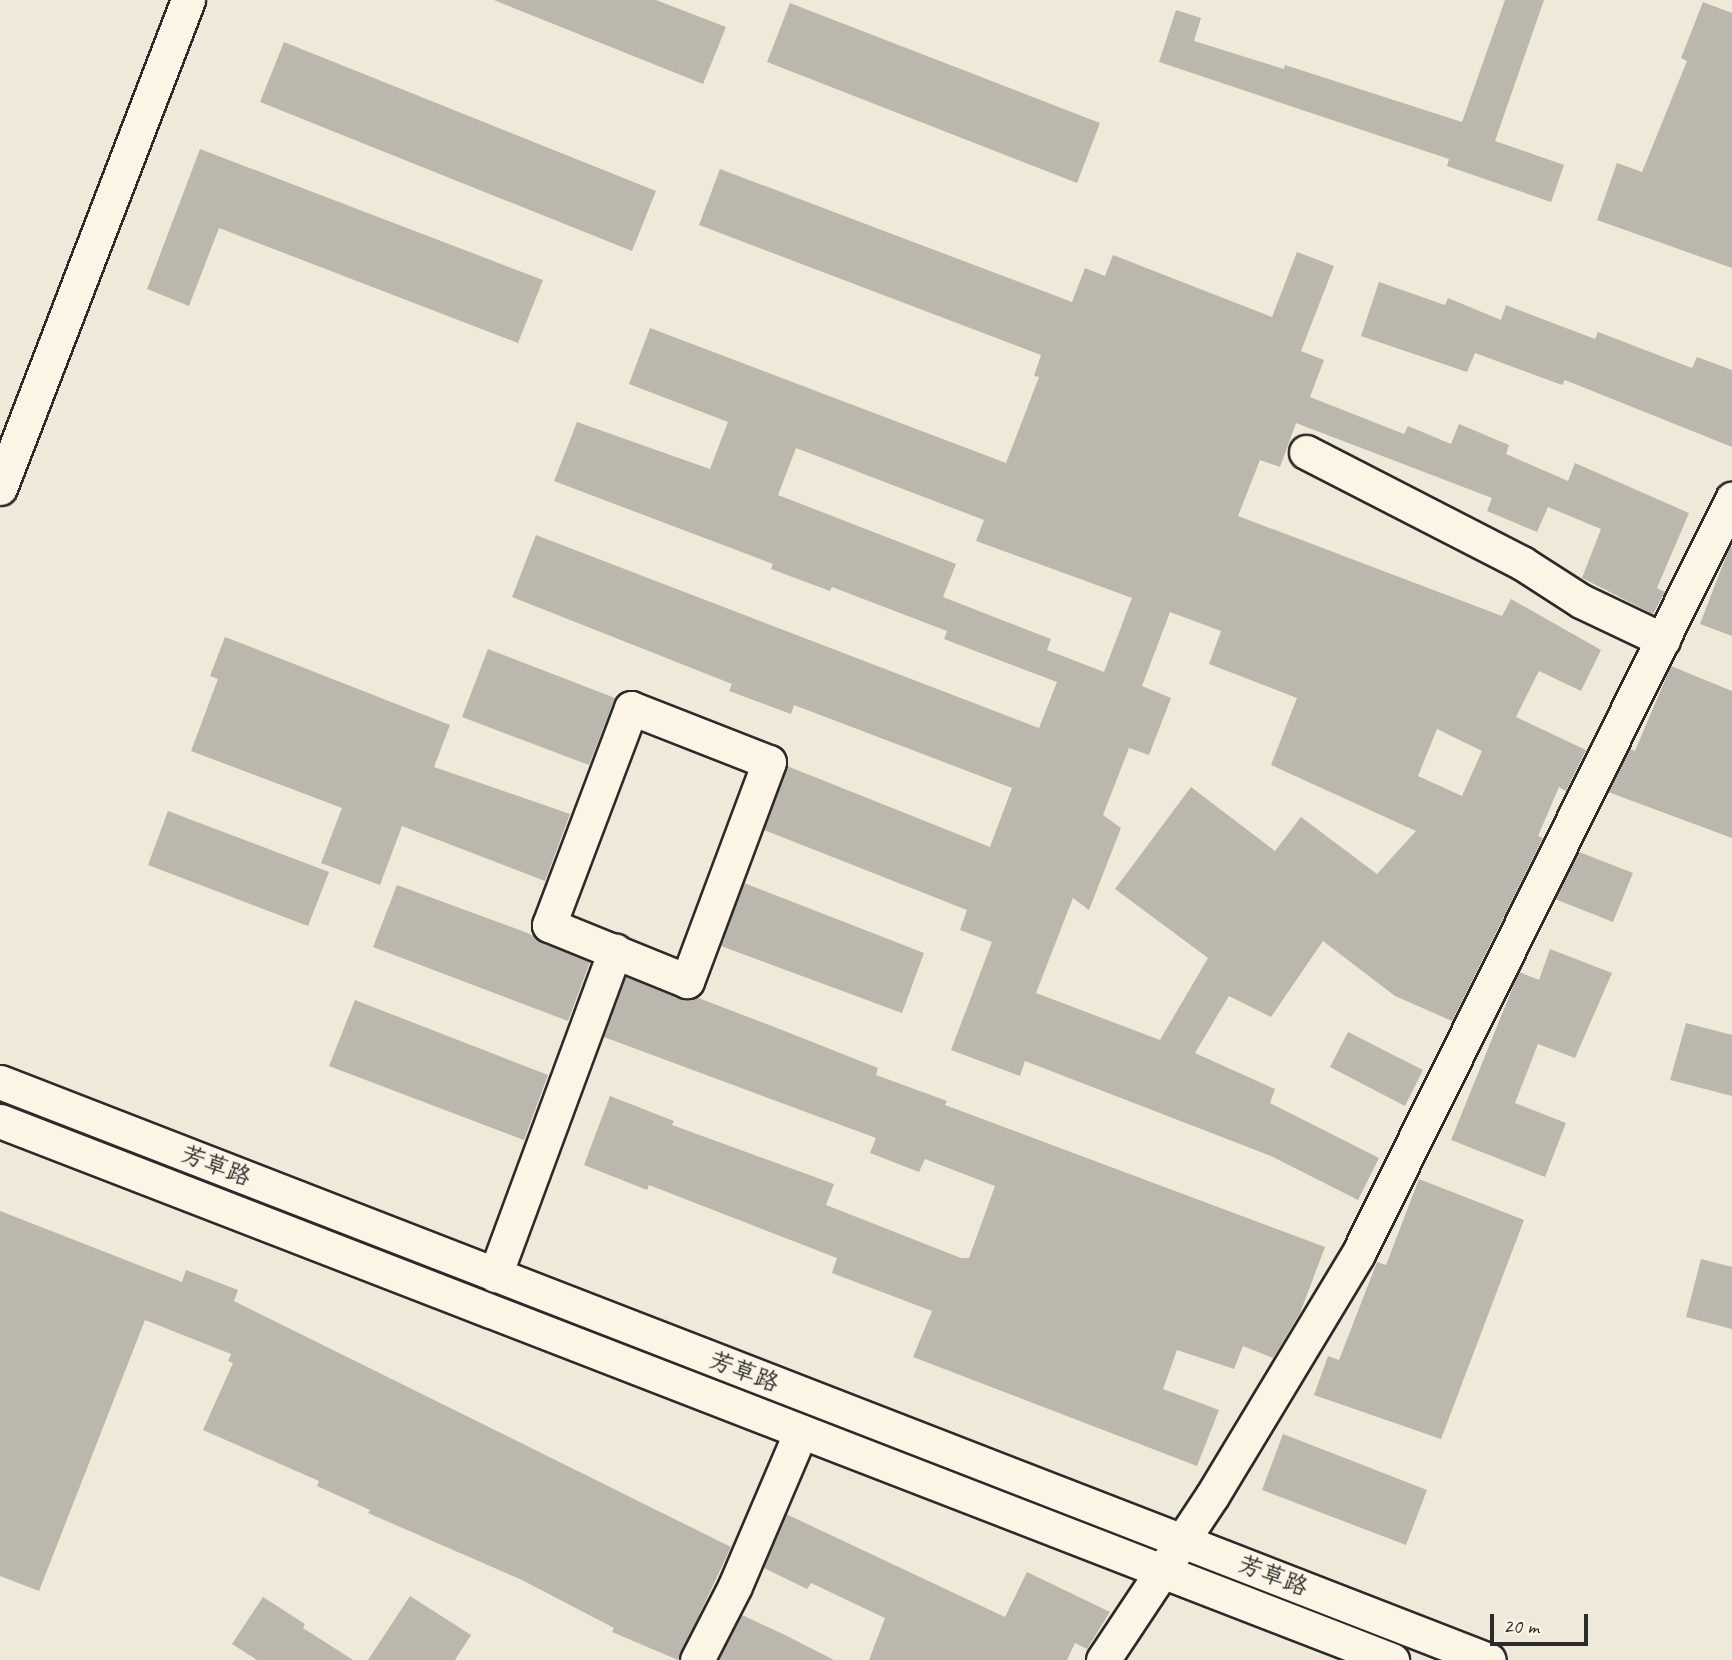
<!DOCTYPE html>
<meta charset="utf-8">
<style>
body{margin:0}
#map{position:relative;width:1732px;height:1660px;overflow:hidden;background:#efe9da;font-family:Caveat,"LXGW WenKai TC",sans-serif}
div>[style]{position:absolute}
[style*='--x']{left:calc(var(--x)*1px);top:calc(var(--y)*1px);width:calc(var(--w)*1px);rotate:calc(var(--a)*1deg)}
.building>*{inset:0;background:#bcb7ac}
.roads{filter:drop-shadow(2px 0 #2b2b2b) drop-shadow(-2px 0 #2b2b2b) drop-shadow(0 2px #2b2b2b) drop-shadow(0 -2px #2b2b2b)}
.minor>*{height:33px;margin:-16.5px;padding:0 16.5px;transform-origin:16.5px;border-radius:16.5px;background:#fcf5e5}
span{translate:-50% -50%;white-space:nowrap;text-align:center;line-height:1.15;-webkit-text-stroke:6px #fcf5e5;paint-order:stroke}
.street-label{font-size:24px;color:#2b2b2b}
.scale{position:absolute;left:1490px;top:1614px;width:98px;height:32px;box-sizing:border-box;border:4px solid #2b2b2b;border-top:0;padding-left:9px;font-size:21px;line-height:24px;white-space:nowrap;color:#2b2b2b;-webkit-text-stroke:5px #fcf5e5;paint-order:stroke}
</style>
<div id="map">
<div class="building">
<div style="clip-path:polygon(494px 0,656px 0,726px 27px,703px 84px)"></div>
<div style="clip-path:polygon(1505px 0,1544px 0,1495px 141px,1564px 165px,1551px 202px,1447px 166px,1449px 159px,1159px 62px,1176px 10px,1201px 18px,1194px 41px,1284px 69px,1285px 65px,1462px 122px)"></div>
<div style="clip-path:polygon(1703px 2px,1732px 13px,1732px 268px,1597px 220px,1617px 163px,1642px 172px,1687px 61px,1681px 58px)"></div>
<div style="clip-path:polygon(790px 3px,1100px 123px,1077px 183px,767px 62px)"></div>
<div style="clip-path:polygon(284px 42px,656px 191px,632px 251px,260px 102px)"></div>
<div style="clip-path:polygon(200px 149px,543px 280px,518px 343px,219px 228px,189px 306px,147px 289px)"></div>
<div style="clip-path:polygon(evenodd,720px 169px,1072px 302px,1085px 268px,1105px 276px,1113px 255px,1272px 317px,1297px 252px,1334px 266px,1301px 351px,1324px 360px,1310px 397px,1404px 434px,1408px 426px,1451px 444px,1459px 424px,1509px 445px,1506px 454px,1568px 481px,1575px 463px,1689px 513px,1657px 588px,1665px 592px,1653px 614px,1582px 578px,1601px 529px,1548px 507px,1537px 532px,1487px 511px,1492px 498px,1296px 423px,1280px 467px,1260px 460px,1238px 516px,1502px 616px,1511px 599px,1601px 650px,1581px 691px,1539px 671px,1516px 717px,1586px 750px,1566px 791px,1559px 787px,1538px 836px,1543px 838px,1452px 1021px,1395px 996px,1323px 941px,1271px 1017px,1229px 996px,1195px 1053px,1275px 1089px,1270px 1103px,1379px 1158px,1358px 1200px,1271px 1156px,1025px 1061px,1020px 1076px,951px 1050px,992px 942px,960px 930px,967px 910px,764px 830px,787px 766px,990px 847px,1012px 788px,794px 705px,791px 714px,729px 691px,732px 684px,512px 597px,536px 535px,1039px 728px,1057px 682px,944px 639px,947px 631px,832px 587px,830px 591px,771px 569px,773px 564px,554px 481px,577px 422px,710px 469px,728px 422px,629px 384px,650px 328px,1006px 463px,1039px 377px,1034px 376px,1041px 355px,699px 225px,720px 169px,796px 448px,984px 520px,976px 541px,1132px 598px,1104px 672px,1047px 650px,1051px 639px,943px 597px,956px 564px,778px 495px,796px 448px,720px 169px,1170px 612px,1221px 631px,1209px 664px,1297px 698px,1271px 765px,1416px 831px,1377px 874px,1301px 817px,1275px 851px,1191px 787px,1115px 889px,1208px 958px,1160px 1040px,1036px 993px,1073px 898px,1089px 910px,1121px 828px,1103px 815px,1129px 748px,1149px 755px,1171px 698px,1142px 686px,1170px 612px,720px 169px,1437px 729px,1482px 751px,1462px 796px,1418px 776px,1437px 729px)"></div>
<div style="clip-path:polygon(1379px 282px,1445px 305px,1448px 298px,1501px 320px,1506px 305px,1595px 339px,1598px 332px,1692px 368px,1697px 357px,1732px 370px,1732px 447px,1565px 380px,1562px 385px,1475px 353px,1467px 372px,1361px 336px)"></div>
<div style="clip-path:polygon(1730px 546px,1732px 547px,1732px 636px,1700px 624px)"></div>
<div style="clip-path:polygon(225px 637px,450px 725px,434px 767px,570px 814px,545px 881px,402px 826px,380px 885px,321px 863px,342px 808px,191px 751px,218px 679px,210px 676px)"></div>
<div style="clip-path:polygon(488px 649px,615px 698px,589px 765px,462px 717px)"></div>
<div style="clip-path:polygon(1671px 666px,1732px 691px,1732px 838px,1608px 792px,1630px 749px,1635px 751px)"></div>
<div style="clip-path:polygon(168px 811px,329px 872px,308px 926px,148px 865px)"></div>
<div style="clip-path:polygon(1579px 852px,1633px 873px,1613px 922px,1555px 899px)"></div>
<div style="clip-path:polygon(744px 883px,924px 953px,902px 1013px,721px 946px)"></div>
<div style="clip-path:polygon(397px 885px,525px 932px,590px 962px,568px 1021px,373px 947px)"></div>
<div style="clip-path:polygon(1550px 949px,1612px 973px,1575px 1058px,1538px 1044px,1515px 1103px,1566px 1123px,1545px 1177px,1451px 1140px,1519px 972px,1539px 980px)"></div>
<div style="clip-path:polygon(626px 977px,680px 999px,696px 997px,782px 1030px,878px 1068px,876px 1075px,947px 1101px,945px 1105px,1325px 1247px,1300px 1313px,1273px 1358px,1243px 1346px,1234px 1369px,1177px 1350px,1163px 1389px,1219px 1410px,1197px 1466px,913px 1357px,932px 1311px,832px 1273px,837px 1258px,649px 1185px,647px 1190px,584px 1165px,610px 1096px,674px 1121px,672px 1125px,834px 1184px,826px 1205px,961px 1258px,969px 1258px,995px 1186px,925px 1159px,919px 1172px,870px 1153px,876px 1138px,604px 1037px)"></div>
<div style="clip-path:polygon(355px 1000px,548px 1075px,524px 1140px,329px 1066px)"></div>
<div style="clip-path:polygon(1686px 1023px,1732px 1035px,1732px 1096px,1670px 1080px)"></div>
<div style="clip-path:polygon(1348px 1032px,1423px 1070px,1405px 1106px,1330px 1067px)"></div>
<div style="clip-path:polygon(1419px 1179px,1524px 1220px,1441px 1439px,1314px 1395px,1328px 1356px,1339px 1360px,1377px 1262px,1386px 1265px)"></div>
<div style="clip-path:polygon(0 1211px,182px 1282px,186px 1270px,238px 1290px,234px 1301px,731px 1547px,678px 1660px,612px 1632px,614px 1628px,522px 1580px,368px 1513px,370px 1510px,317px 1486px,319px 1481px,203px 1430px,233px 1363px,228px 1361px,231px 1354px,145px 1320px,39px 1591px,0 1576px)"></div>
<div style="clip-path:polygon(1701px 1259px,1732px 1267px,1732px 1329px,1686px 1317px)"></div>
<div style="clip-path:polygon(1283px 1434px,1427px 1490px,1406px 1545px,1262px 1490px)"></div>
<div style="clip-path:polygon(786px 1514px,1005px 1617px,1027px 1572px,1110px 1612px,1087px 1649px,1075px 1643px,1067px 1660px,869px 1660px,885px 1618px,811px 1583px,807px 1589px,764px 1568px)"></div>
<div style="clip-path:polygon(410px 1596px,471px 1635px,455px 1660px,368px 1660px)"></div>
<div style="clip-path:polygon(263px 1597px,305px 1624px,303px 1628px,353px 1660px,257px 1660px,232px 1644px)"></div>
<div style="clip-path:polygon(742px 1615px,785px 1635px,834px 1660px,719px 1660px)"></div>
</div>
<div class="roads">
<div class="minor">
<div style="--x:1306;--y:452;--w:243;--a:27.2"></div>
<div style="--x:1522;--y:563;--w:70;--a:32.8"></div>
<div style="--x:1581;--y:601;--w:91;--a:25.4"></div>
<div style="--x:0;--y:488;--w:523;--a:-68.93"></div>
<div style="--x:631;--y:708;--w:148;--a:21.4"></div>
<div style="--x:769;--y:762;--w:234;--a:110.5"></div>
<div style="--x:687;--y:981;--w:149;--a:-157.9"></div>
<div style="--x:549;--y:925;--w:232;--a:-69.3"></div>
<div style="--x:0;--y:1082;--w:1597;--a:21.22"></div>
<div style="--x:0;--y:1121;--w:1493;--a:21.17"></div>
<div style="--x:495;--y:1275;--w:346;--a:-69.7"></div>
<div style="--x:697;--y:1660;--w:83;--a:-62.8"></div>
<div style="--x:735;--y:1586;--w:168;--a:-66.9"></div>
<div style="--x:1103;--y:1660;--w:197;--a:-56.4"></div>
<div style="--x:1212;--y:1496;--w:283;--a:-58.9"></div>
<div style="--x:1358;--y:1254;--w:843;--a:-63.65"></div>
</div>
</div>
<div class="street-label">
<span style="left:216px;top:1166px;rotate:21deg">芳草路</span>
<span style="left:744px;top:1372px;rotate:21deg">芳草路</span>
<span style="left:1273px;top:1576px;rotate:21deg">芳草路</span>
</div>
<div class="scale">20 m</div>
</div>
